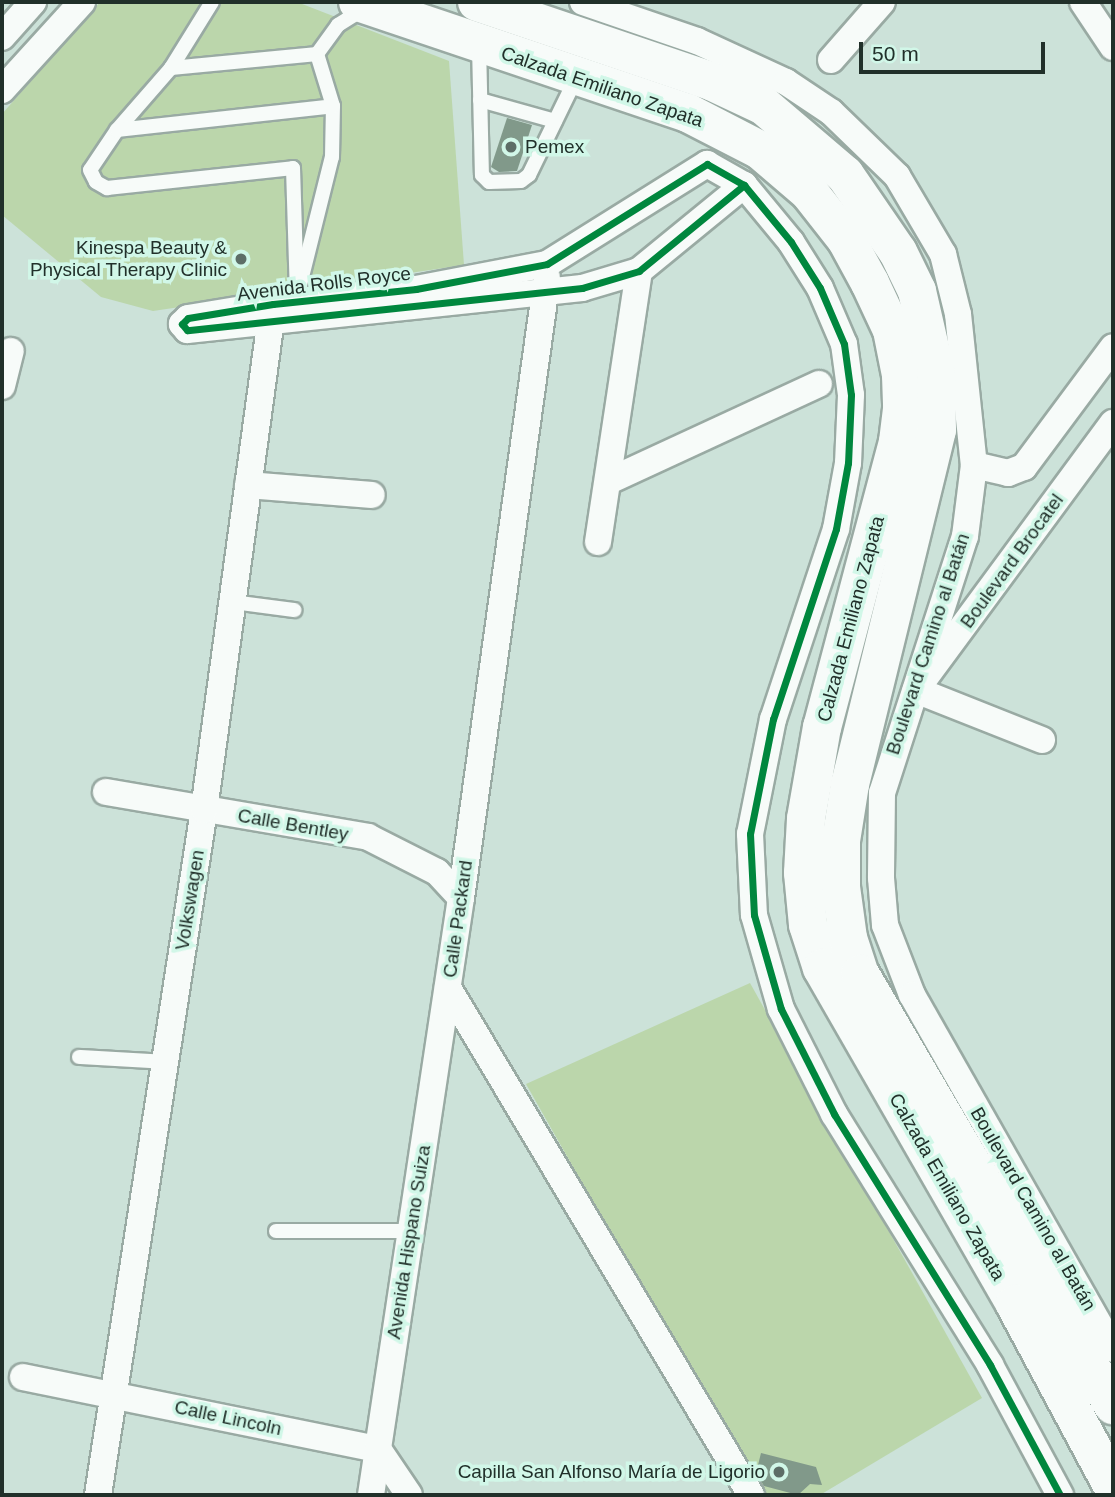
<!DOCTYPE html>
<meta charset="utf-8">
<style>
body{margin:0}
#map{position:relative;width:1115px;height:1497px;overflow:hidden;background:#cce2d9;font-family:Arial,sans-serif}
div>[style]{position:absolute}
[style*='--x']{left:calc(var(--x)*1px);top:calc(var(--y)*1px);width:calc(var(--w)*1px);rotate:calc(var(--a)*1deg)}
.green>*{inset:0;background:#bbd6ab}
.building>*{inset:0;background:#81998a}
.roads{filter:drop-shadow(2px 0 #99aaa3) drop-shadow(-2px 0 #99aaa3) drop-shadow(0 2px #99aaa3) drop-shadow(0 -2px #99aaa3)}
.service>*{height:14px;margin:-7px;padding:0 7px;transform-origin:7px;border-radius:7px;background:#f7fbf9}
.minor>*{height:26px;margin:-13px;padding:0 13px;transform-origin:13px;border-radius:13px;background:#f7fbf9}
.primary>*{height:38px;margin:-19px;padding:0 19px;transform-origin:19px;border-radius:19px;background:#f7fbf9}
.cycleway>*{height:7px;margin:-3.5px;padding:0 3.5px;transform-origin:3.5px;border-radius:3.5px;background:#00873e}
.dots>*{width:19px;height:19px;translate:-50% -50%;box-sizing:border-box;border:4px solid #d1f7e8;border-radius:50%}
span{translate:-50% -50%;white-space:nowrap;text-align:center;line-height:1.15;-webkit-text-stroke:7px #d1f7e8;paint-order:stroke}
.street-label{font-size:19px;color:#21302a}
.poi-label{font-size:19px;color:#21302a}
.left{translate:0 -50%;text-align:left}
.right{translate:-100% -50%;text-align:right}
.frame{position:absolute;inset:0;border:4px solid #21302a;pointer-events:none}
.scale{position:absolute;left:859px;top:42px;width:186px;height:32px;box-sizing:border-box;border:4px solid #21302a;border-top:0;padding-left:9px;font-size:21px;line-height:24px;white-space:nowrap;color:#21302a;-webkit-text-stroke:5px #d1f7e8;paint-order:stroke}
</style>
<div id="map">
<div class="green">
<div style="clip-path:polygon(100px 2px,297px 2px,449px 61px,464px 265px,153px 311px,101px 297px,2px 215px,2px 114px)"></div>
<div style="clip-path:polygon(750px 983px,982px 1398px,820px 1495px,759px 1495px,526px 1084px)"></div>
</div>
<div class="building">
<div style="clip-path:polygon(507px 118px,532px 125px,517px 171px,499px 172px,491px 167px)"></div>
<div style="clip-path:polygon(761px 1453px,816px 1467px,822px 1485px,810px 1484px,798px 1495px,764px 1486px,756px 1473px)"></div>
</div>
<div class="roads">
<div class="service">
<div style="--x:212;--y:2;--w:78;--a:121.8"></div>
<div style="--x:171;--y:68;--w:82;--a:131.1"></div>
<div style="--x:117;--y:130;--w:48;--a:124"></div>
<div style="--x:90;--y:170;--w:13;--a:63"></div>
<div style="--x:96;--y:182;--w:13;--a:29"></div>
<div style="--x:107;--y:188;--w:187;--a:-6.1"></div>
<div style="--x:293;--y:168;--w:129;--a:88.2"></div>
<div style="--x:297;--y:297;--w:144;--a:-76"></div>
<div style="--x:332;--y:157;--w:51;--a:-88.9"></div>
<div style="--x:333;--y:106;--w:54;--a:-107.1"></div>
<div style="--x:479;--y:45;--w:130;--a:88.7"></div>
<div style="--x:482;--y:175;--w:10;--a:45"></div>
<div style="--x:489;--y:182;--w:32;--a:-2"></div>
<div style="--x:521;--y:181;--w:10;--a:-37"></div>
<div style="--x:529;--y:175;--w:108;--a:-64.1"></div>
<div style="--x:171;--y:68;--w:147;--a:-5.5"></div>
<div style="--x:317;--y:54;--w:36;--a:-54"></div>
<div style="--x:338;--y:25;--w:31;--a:-32"></div>
<div style="--x:480;--y:100;--w:78;--a:15.6"></div>
<div style="--x:117;--y:130;--w:217;--a:-6.3"></div>
<div style="--x:233;--y:602;--w:62;--a:7.5"></div>
<div style="--x:79;--y:1057;--w:86;--a:3.3"></div>
<div style="--x:276;--y:1231;--w:135;--a:0"></div>
</div>
<div class="minor">
<div style="--x:583;--y:2;--w:120;--a:18.9"></div>
<div style="--x:697;--y:41;--w:98;--a:24.7"></div>
<div style="--x:786;--y:82;--w:54;--a:33.7"></div>
<div style="--x:831;--y:112;--w:92;--a:44.1"></div>
<div style="--x:897;--y:176;--w:91;--a:59.5"></div>
<div style="--x:943;--y:254;--w:62;--a:76"></div>
<div style="--x:958;--y:314;--w:152;--a:84"></div>
<div style="--x:974;--y:465;--w:72;--a:97.2"></div>
<div style="--x:965;--y:536;--w:270;--a:107.9"></div>
<div style="--x:882;--y:793;--w:85;--a:90.7"></div>
<div style="--x:881;--y:878;--w:47;--a:85.1"></div>
<div style="--x:885;--y:925;--w:75;--a:68.9"></div>
<div style="--x:912;--y:995;--w:407;--a:60.4"></div>
<div style="--x:1083;--y:2;--w:54;--a:56.3"></div>
<div style="--x:2;--y:37;--w:47;--a:-48.5"></div>
<div style="--x:831;--y:60;--w:77;--a:-48.7"></div>
<div style="--x:2;--y:90;--w:119;--a:-47.7"></div>
<div style="--x:744;--y:185;--w:136;--a:140.7"></div>
<div style="--x:639;--y:271;--w:59;--a:163.4"></div>
<div style="--x:582;--y:288;--w:397;--a:173.9"></div>
<div style="--x:187;--y:330;--w:8;--a:-130"></div>
<div style="--x:182;--y:324;--w:8;--a:-45"></div>
<div style="--x:188;--y:318;--w:86;--a:-9.4"></div>
<div style="--x:273;--y:304;--w:144;--a:-6"></div>
<div style="--x:416;--y:289;--w:133;--a:-10.8"></div>
<div style="--x:547;--y:264;--w:189;--a:-32"></div>
<div style="--x:707;--y:164;--w:43;--a:29.6"></div>
<div style="--x:744;--y:185;--w:74;--a:50.5"></div>
<div style="--x:791;--y:242;--w:54;--a:57.8"></div>
<div style="--x:820;--y:288;--w:61;--a:66.8"></div>
<div style="--x:844;--y:344;--w:51;--a:82.2"></div>
<div style="--x:851;--y:395;--w:68;--a:92.5"></div>
<div style="--x:848;--y:463;--w:67;--a:100.3"></div>
<div style="--x:836;--y:529;--w:200;--a:108.3"></div>
<div style="--x:773;--y:719;--w:117;--a:101.3"></div>
<div style="--x:750;--y:834;--w:81;--a:87.2"></div>
<div style="--x:754;--y:915;--w:98;--a:74"></div>
<div style="--x:781;--y:1009;--w:118;--a:63.2"></div>
<div style="--x:834;--y:1114;--w:296;--a:58.1"></div>
<div style="--x:990;--y:1365;--w:148;--a:61.7"></div>
<div style="--x:2;--y:386;--w:36;--a:-76"></div>
<div style="--x:974;--y:465;--w:35;--a:13"></div>
<div style="--x:1008;--y:473;--w:17;--a:-21"></div>
<div style="--x:1024;--y:467;--w:149;--a:-53.4"></div>
<div style="--x:611;--y:480;--w:229;--a:-24.8"></div>
<div style="--x:248;--y:485;--w:124;--a:4.6"></div>
<div style="--x:598;--y:542;--w:274;--a:-81.4"></div>
<div style="--x:1042;--y:740;--w:136;--a:-158.4"></div>
<div style="--x:916;--y:690;--w:332;--a:-53.6"></div>
<div style="--x:106;--y:792;--w:266;--a:9.7"></div>
<div style="--x:368;--y:837;--w:77;--a:26.9"></div>
<div style="--x:437;--y:872;--w:35;--a:47"></div>
<div style="--x:448;--y:988;--w:591;--a:59.14"></div>
<div style="--x:23;--y:1377;--w:362;--a:11.5"></div>
<div style="--x:378;--y:1449;--w:55;--a:56"></div>
<div style="--x:98;--y:1495;--w:693;--a:-81.2"></div>
<div style="--x:204;--y:810;--w:511;--a:-82.23"></div>
<div style="--x:371;--y:1495;--w:604;--a:-81.43"></div>
<div style="--x:461;--y:898;--w:626;--a:-82.1"></div>
</div>
<div class="primary">
<div style="--x:358;--y:2;--w:348;--a:18.6"></div>
<div style="--x:688;--y:113;--w:81;--a:27.2"></div>
<div style="--x:760;--y:150;--w:65;--a:40.6"></div>
<div style="--x:809;--y:192;--w:60;--a:51.8"></div>
<div style="--x:846;--y:239;--w:50;--a:61.4"></div>
<div style="--x:870;--y:283;--w:52;--a:64.9"></div>
<div style="--x:892;--y:330;--w:46;--a:78.7"></div>
<div style="--x:901;--y:375;--w:34;--a:88"></div>
<div style="--x:902;--y:409;--w:33;--a:97"></div>
<div style="--x:898;--y:442;--w:295;--a:104.9"></div>
<div style="--x:822;--y:727;--w:93;--a:99.9"></div>
<div style="--x:806;--y:819;--w:54;--a:93.2"></div>
<div style="--x:803;--y:873;--w:52;--a:84.5"></div>
<div style="--x:808;--y:925;--w:45;--a:72"></div>
<div style="--x:822;--y:968;--w:387;--a:60.1"></div>
<div style="--x:1015;--y:1304;--w:208;--a:61.8"></div>
<div style="--x:477;--y:2;--w:249;--a:18.7"></div>
<div style="--x:713;--y:82;--w:56;--a:25.2"></div>
<div style="--x:764;--y:106;--w:106;--a:40.4"></div>
<div style="--x:845;--y:175;--w:93;--a:55.5"></div>
<div style="--x:898;--y:252;--w:43;--a:64"></div>
<div style="--x:917;--y:291;--w:85;--a:77.1"></div>
<div style="--x:936;--y:374;--w:56;--a:89"></div>
<div style="--x:937;--y:430;--w:365;--a:103.8"></div>
<div style="--x:850;--y:784;--w:58;--a:99"></div>
<div style="--x:841;--y:841;--w:46;--a:90"></div>
<div style="--x:841;--y:887;--w:51;--a:82.2"></div>
<div style="--x:848;--y:938;--w:38;--a:72"></div>
<div style="--x:860;--y:974;--w:500;--a:59.6"></div>
</div>
</div>
<div class="cycleway">
<div style="--x:744;--y:185;--w:136;--a:140.7"></div>
<div style="--x:639;--y:271;--w:59;--a:163.4"></div>
<div style="--x:582;--y:288;--w:397;--a:173.9"></div>
<div style="--x:187;--y:330;--w:8;--a:-130"></div>
<div style="--x:182;--y:324;--w:8;--a:-45"></div>
<div style="--x:188;--y:318;--w:86;--a:-9.4"></div>
<div style="--x:273;--y:304;--w:144;--a:-6"></div>
<div style="--x:416;--y:289;--w:133;--a:-10.8"></div>
<div style="--x:547;--y:264;--w:189;--a:-32"></div>
<div style="--x:707;--y:164;--w:43;--a:29.6"></div>
<div style="--x:744;--y:185;--w:74;--a:50.5"></div>
<div style="--x:791;--y:242;--w:54;--a:57.8"></div>
<div style="--x:820;--y:288;--w:61;--a:66.8"></div>
<div style="--x:844;--y:344;--w:51;--a:82.2"></div>
<div style="--x:851;--y:395;--w:68;--a:92.5"></div>
<div style="--x:848;--y:463;--w:67;--a:100.3"></div>
<div style="--x:836;--y:529;--w:200;--a:108.3"></div>
<div style="--x:773;--y:719;--w:117;--a:101.3"></div>
<div style="--x:750;--y:834;--w:81;--a:87.2"></div>
<div style="--x:754;--y:915;--w:98;--a:74"></div>
<div style="--x:781;--y:1009;--w:118;--a:63.2"></div>
<div style="--x:834;--y:1114;--w:296;--a:58.1"></div>
<div style="--x:990;--y:1365;--w:148;--a:61.7"></div>
</div>
<div class="dots">
<div style="left:511px;top:147px;background:#5d6e67"></div>
<div style="left:241px;top:259px;background:#5d6e67"></div>
<div style="left:779px;top:1472px;background:#5d6e67"></div>
</div>
<div class="street-label">
<span style="left:602px;top:87px;rotate:19deg">Calzada Emiliano Zapata</span>
<span style="left:324px;top:284px;rotate:-7deg">Avenida Rolls Royce</span>
<span style="left:1012px;top:561px;rotate:-54deg">Boulevard Brocatel</span>
<span style="left:851px;top:619px;rotate:-75deg">Calzada Emiliano Zapata</span>
<span style="left:928px;top:644px;rotate:-72deg">Boulevard Camino al Batán</span>
<span style="left:293px;top:825px;rotate:10deg">Calle Bentley</span>
<span style="left:190px;top:900px;rotate:-81deg">Volkswagen</span>
<span style="left:458px;top:919px;rotate:-82deg">Calle Packard</span>
<span style="left:947px;top:1187px;rotate:60deg">Calzada Emiliano Zapata</span>
<span style="left:1033px;top:1209px;rotate:60deg">Boulevard Camino al Batán</span>
<span style="left:409px;top:1242px;rotate:-81deg">Avenida Hispano Suiza</span>
<span style="left:228px;top:1418px;rotate:12deg">Calle Lincoln</span>
</div>
<div class="poi-label">
<span class="left" style="left:525px;top:147px">Pemex</span>
<span class="right" style="left:227px;top:259px">Kinespa Beauty &amp;<br>Physical Therapy Clinic</span>
<span class="right" style="left:765px;top:1472px">Capilla San Alfonso María de Ligorio</span>
</div>
<div class="frame"></div>
<div class="scale">50 m</div>
</div>
